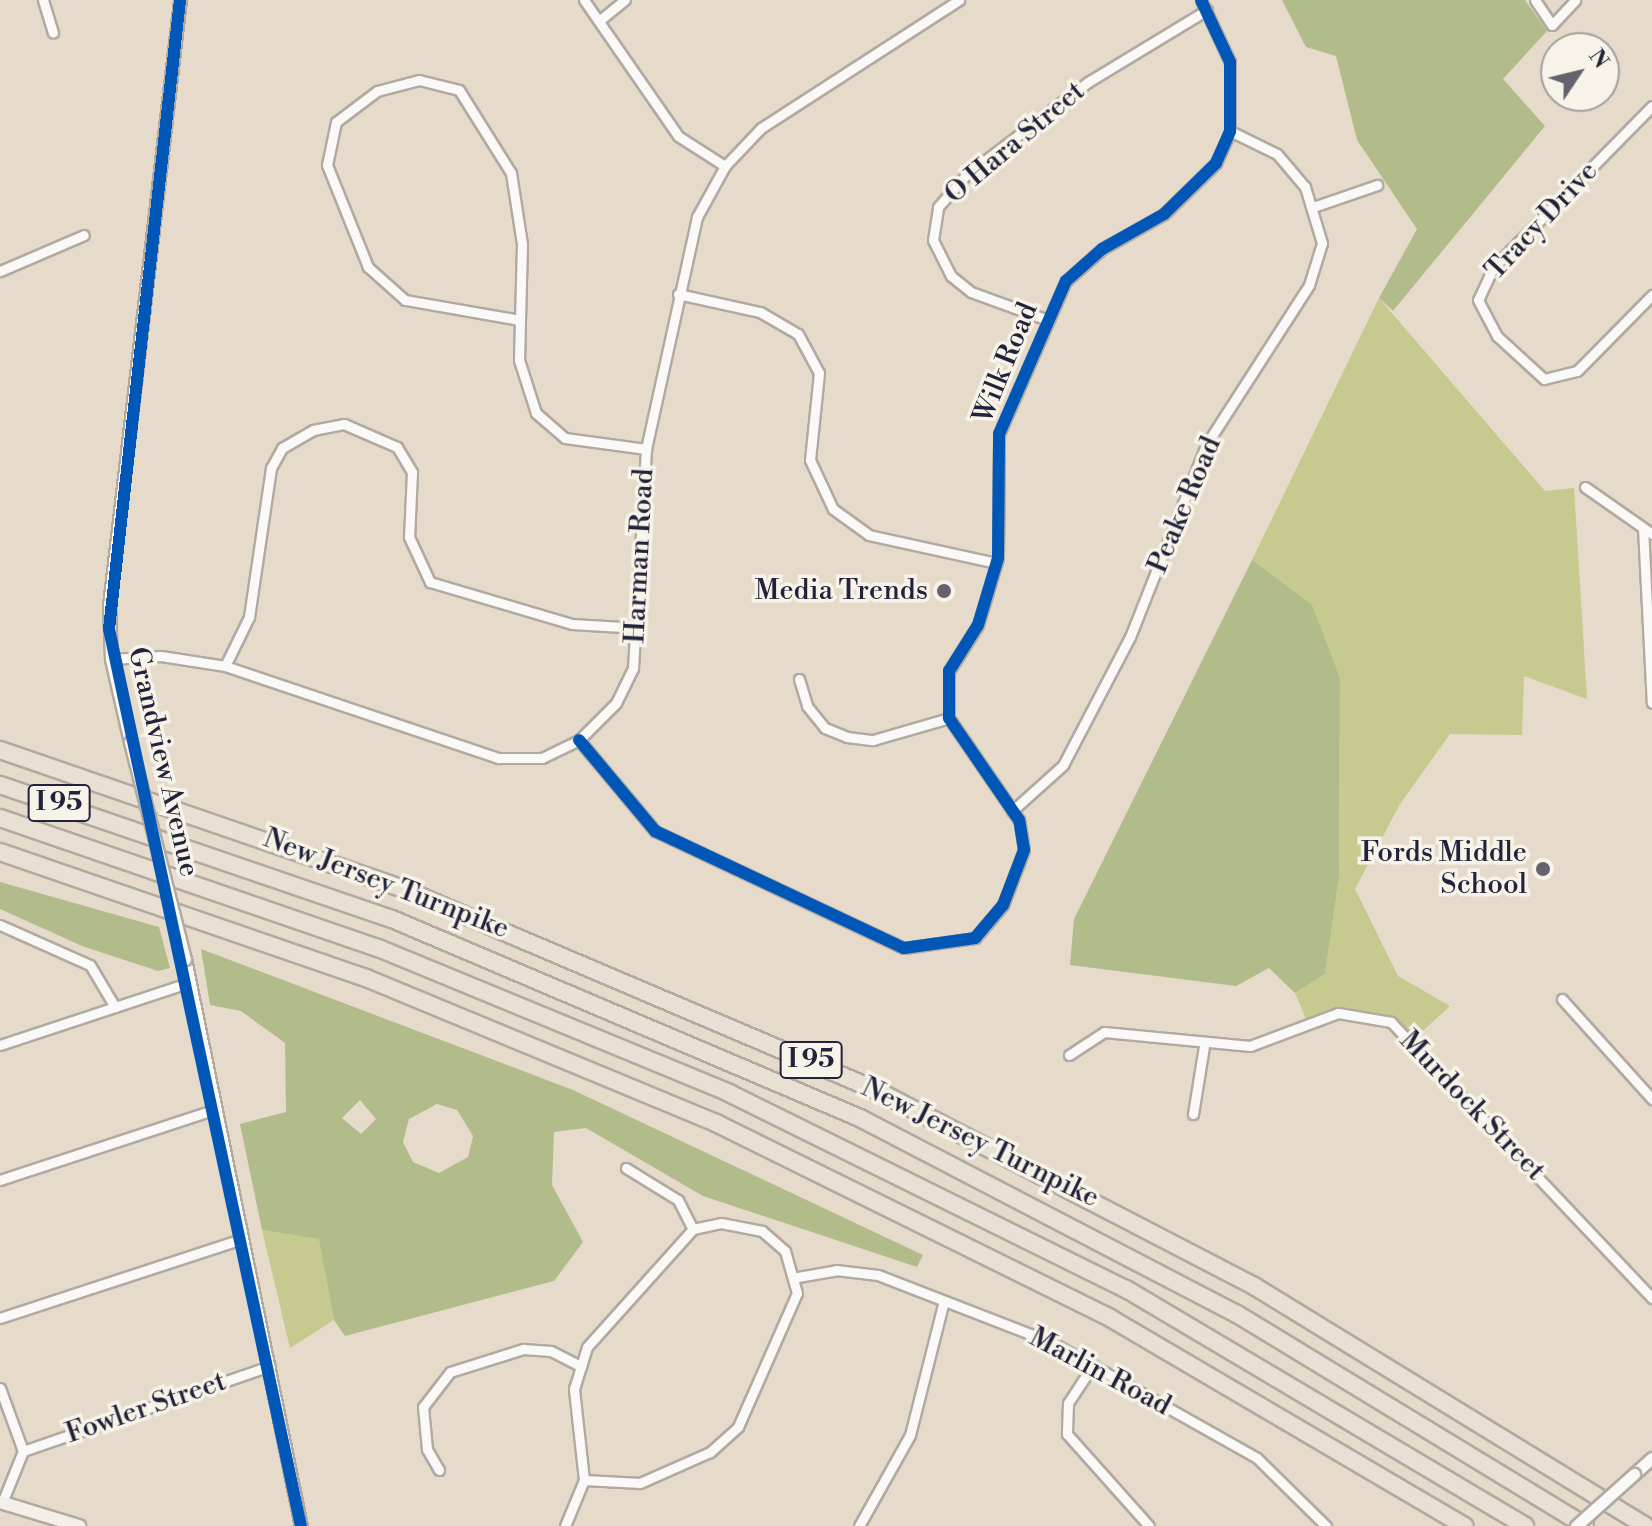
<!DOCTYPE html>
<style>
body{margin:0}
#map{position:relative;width:1652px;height:1526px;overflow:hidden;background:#e6daca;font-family:"Libre Bodoni",serif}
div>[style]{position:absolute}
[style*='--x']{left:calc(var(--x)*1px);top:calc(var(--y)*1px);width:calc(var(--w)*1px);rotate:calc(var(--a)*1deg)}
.green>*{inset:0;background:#c6ca8f}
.forest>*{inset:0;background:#b2bc8a}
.roads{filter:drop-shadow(2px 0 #b1aaa2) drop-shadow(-2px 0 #b1aaa2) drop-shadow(0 2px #b1aaa2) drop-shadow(0 -2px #b1aaa2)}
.minor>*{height:9px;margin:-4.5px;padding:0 4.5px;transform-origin:4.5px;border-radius:4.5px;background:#fbf9f7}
.tertiary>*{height:11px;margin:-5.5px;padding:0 5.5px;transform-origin:5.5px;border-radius:5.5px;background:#fbf9f7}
.secondary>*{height:12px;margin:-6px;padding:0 6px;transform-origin:6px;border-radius:6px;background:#f4efe9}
.motorway>*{height:16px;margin:-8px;padding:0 8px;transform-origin:8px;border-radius:8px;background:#e8e0d3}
.bridges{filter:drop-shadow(2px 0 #b1aaa2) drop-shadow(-2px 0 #b1aaa2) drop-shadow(0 2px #b1aaa2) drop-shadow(0 -2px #b1aaa2)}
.tertiary-bridge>*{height:11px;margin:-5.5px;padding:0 5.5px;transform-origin:5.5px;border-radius:5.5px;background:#fbf9f7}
.cycleway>*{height:12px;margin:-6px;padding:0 6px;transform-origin:6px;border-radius:6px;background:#0057b8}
.dots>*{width:22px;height:22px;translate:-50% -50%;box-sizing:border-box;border:4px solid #f7f3e8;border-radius:50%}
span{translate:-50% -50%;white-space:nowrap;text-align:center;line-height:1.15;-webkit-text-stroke:7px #f7f3e8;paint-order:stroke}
.shield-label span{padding:2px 6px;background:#f7f3e8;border:2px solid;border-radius:6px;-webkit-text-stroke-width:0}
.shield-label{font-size:26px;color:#22223b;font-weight:700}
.street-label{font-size:28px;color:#22223b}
.poi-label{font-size:28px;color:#22223b}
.right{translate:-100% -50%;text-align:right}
.north{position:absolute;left:1540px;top:32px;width:80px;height:80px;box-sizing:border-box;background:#f7f3e8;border:2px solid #a29fa3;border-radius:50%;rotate:55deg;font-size:22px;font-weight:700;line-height:32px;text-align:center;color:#22223b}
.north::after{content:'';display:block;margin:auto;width:28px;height:36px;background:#67626d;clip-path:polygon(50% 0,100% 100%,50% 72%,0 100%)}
</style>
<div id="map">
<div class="green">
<div style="clip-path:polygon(1379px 298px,1545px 491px,1574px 488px,1587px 699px,1524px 676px,1522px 735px,1450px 734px,1400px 804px,1355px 889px,1398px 976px,1450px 1006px,1413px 1040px,1356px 1013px,1309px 1026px,1295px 993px,1325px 974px,1339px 877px,1340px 678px,1252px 560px)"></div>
<div style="clip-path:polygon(262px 1230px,320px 1239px,334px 1320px,290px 1348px)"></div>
</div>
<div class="forest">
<div style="clip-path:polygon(1282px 0,1525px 0,1547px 31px,1503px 79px,1545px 126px,1393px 311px,1379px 298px,1417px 229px,1357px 140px,1336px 56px,1306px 47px)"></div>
<div style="clip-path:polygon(1252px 560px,1312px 605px,1340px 678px,1339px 877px,1325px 974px,1295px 993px,1269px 968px,1236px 986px,1070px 965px,1074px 919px)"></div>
<div style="clip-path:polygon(0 882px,159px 927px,170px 968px,158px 971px,82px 946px,0 909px)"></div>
<div style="clip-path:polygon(evenodd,201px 949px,573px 1090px,923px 1255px,917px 1267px,703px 1196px,586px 1128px,554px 1132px,552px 1185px,583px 1242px,554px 1281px,345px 1336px,334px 1320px,319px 1239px,262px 1230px,240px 1124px,286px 1112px,285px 1043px,241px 1011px,210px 1005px,201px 949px,360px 1100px,376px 1119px,361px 1134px,342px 1118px,360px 1100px,201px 949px,437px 1104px,457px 1110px,473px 1136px,468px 1157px,439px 1173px,413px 1162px,403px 1142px,409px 1119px,437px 1104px)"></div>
</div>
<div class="roads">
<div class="minor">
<div style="--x:43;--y:0;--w:34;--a:73"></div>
<div style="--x:584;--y:0;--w:165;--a:55.3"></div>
<div style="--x:678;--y:136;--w:56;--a:32.6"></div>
<div style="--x:1535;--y:0;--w:30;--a:56"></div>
<div style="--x:1552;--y:25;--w:34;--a:-47"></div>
<div style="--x:600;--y:20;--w:32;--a:-39"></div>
<div style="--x:419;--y:80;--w:41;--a:14"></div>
<div style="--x:459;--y:90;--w:98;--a:57.9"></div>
<div style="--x:511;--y:173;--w:72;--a:81.2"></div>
<div style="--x:522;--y:244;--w:76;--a:91.5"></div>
<div style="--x:520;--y:320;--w:117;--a:-170.1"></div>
<div style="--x:405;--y:300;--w:50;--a:-138.3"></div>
<div style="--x:368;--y:267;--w:110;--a:-111.9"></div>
<div style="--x:327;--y:165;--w:44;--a:-78.2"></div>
<div style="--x:336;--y:122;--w:51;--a:-37.1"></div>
<div style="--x:377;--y:91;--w:43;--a:-14.7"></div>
<div style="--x:1652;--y:106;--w:227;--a:134.5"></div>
<div style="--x:1493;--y:268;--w:35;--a:115"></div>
<div style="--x:1478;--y:300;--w:41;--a:62.2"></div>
<div style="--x:1497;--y:336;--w:64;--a:42.5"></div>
<div style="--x:1544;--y:379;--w:34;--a:-14"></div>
<div style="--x:1577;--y:371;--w:107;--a:-45.4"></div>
<div style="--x:1313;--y:207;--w:68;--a:-19"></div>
<div style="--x:0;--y:271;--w:91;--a:-23.2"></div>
<div style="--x:678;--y:294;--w:84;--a:12.4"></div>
<div style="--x:760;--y:312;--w:44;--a:30.1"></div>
<div style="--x:798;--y:334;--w:44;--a:61.7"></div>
<div style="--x:819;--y:373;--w:87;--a:95.9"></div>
<div style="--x:810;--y:460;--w:54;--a:64.9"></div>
<div style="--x:833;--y:509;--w:44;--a:35.8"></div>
<div style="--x:869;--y:535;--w:130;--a:12.4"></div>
<div style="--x:520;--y:320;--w:40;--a:91.4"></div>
<div style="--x:519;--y:360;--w:56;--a:72.2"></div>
<div style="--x:536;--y:413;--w:38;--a:41"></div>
<div style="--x:565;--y:438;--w:82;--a:7.7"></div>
<div style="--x:1048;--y:320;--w:82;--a:-160"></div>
<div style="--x:971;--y:292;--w:26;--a:-141"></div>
<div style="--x:951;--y:276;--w:40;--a:-116.6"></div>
<div style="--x:933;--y:240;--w:33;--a:-81"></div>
<div style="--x:938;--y:207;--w:43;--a:-48.8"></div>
<div style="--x:966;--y:175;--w:153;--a:-37.3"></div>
<div style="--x:1088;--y:82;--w:139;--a:-31.2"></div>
<div style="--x:1585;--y:487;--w:82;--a:35"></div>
<div style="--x:1643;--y:528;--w:175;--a:87.1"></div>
<div style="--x:111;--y:659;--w:50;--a:-3.4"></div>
<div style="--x:161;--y:656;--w:65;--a:8.9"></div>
<div style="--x:225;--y:666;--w:289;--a:18.6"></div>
<div style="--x:499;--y:758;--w:43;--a:0"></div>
<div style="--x:542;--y:758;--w:41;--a:-25.9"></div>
<div style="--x:579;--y:740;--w:52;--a:-45"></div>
<div style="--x:616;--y:703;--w:39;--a:-64"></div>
<div style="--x:633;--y:668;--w:219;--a:-86.6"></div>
<div style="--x:646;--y:449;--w:238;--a:-77.6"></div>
<div style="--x:697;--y:217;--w:58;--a:-61.2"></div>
<div style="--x:725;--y:166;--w:52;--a:-46.5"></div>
<div style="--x:761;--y:128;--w:236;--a:-32.9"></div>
<div style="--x:225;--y:666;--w:55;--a:-63.9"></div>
<div style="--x:249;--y:617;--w:151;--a:-81.6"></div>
<div style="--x:271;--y:468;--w:23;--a:-61"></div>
<div style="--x:282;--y:448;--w:36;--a:-30"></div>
<div style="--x:313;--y:430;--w:32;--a:-11"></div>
<div style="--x:344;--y:424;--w:58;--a:23.5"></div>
<div style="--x:397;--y:447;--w:29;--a:59"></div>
<div style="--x:412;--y:472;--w:65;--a:92.6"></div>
<div style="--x:409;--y:537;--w:50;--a:65"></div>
<div style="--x:430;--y:582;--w:148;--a:16.5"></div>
<div style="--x:572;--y:624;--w:67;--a:3.4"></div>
<div style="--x:799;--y:679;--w:28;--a:73"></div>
<div style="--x:807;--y:706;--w:28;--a:51"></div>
<div style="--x:825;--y:728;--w:24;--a:22"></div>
<div style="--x:847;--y:737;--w:26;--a:7"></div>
<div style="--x:873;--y:740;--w:79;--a:-16.1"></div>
<div style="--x:579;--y:740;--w:119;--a:50.1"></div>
<div style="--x:655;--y:831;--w:275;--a:25.2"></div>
<div style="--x:904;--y:948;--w:72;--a:-8"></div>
<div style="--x:975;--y:938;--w:43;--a:-49.7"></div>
<div style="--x:1003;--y:905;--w:59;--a:-69.1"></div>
<div style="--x:1024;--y:850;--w:30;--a:-99"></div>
<div style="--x:1019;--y:820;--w:124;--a:-124.5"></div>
<div style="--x:949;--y:718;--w:47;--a:-90"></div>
<div style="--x:949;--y:671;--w:54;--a:-57.8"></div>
<div style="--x:978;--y:625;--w:70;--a:-73.4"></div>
<div style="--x:998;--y:558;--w:124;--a:-89.5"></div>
<div style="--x:999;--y:434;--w:167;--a:-66.4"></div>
<div style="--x:1066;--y:281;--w:48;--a:-41.6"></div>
<div style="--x:1102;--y:249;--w:71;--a:-29.4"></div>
<div style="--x:1164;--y:214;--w:73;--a:-44.4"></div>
<div style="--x:1216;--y:163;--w:35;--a:-66"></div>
<div style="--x:1230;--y:131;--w:69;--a:-90"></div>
<div style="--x:1230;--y:62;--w:68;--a:-115.1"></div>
<div style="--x:1012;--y:811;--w:69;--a:-42"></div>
<div style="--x:1063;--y:765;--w:144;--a:-62.4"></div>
<div style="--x:1130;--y:637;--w:206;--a:-68.4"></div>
<div style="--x:1206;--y:445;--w:190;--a:-57.2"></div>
<div style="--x:1309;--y:285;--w:44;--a:-72.8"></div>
<div style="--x:1322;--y:243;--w:59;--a:-106.9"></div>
<div style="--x:1305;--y:187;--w:43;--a:-130.3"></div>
<div style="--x:1277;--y:154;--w:52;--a:-153.9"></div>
<div style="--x:0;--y:925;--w:98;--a:24"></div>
<div style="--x:90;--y:965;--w:49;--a:59.2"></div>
<div style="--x:1562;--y:999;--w:135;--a:48"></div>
<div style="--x:0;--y:1045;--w:200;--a:-18.3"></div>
<div style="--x:1069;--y:1055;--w:42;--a:-33.3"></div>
<div style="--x:1104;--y:1032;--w:147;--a:5.5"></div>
<div style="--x:1250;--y:1046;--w:94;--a:-20.6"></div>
<div style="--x:1338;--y:1013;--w:54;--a:9.6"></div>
<div style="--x:1391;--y:1022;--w:380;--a:46.6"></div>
<div style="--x:1193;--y:1114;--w:69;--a:-80.8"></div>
<div style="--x:626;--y:1168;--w:61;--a:31.6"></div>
<div style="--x:678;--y:1200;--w:33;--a:63"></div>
<div style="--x:0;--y:1180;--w:227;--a:-18.2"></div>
<div style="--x:798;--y:1277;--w:39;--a:-10"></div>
<div style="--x:836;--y:1270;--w:42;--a:6.8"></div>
<div style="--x:878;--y:1275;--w:188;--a:21.2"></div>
<div style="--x:1053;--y:1343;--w:234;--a:29.4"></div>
<div style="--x:1257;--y:1458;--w:97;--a:44.6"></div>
<div style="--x:0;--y:1318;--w:255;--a:-18.1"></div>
<div style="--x:1093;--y:1365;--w:45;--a:123.3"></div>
<div style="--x:1068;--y:1403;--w:31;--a:92"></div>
<div style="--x:1067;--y:1434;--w:123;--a:48.3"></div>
<div style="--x:0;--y:1388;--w:67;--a:69.9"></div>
<div style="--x:23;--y:1451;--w:56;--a:112"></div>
<div style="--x:23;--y:1451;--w:261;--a:-19"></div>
<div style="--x:439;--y:1470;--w:24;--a:-120"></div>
<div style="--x:427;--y:1449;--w:42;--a:-95.4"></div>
<div style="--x:423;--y:1407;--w:44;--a:-52.4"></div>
<div style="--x:450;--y:1372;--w:77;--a:-17.5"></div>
<div style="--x:523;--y:1349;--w:28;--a:4"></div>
<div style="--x:551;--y:1351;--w:34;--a:27"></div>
<div style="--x:565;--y:1526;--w:50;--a:-67.6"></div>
<div style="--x:584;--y:1480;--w:92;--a:-96.3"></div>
<div style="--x:574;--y:1389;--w:44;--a:-72.8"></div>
<div style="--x:587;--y:1347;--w:159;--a:-48.1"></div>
<div style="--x:693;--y:1229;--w:29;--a:-12"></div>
<div style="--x:721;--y:1223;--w:42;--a:11"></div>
<div style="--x:762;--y:1231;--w:30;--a:41"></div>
<div style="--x:785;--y:1251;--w:44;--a:74.1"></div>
<div style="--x:797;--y:1293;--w:146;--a:113.8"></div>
<div style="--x:738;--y:1427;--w:38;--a:138"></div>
<div style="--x:710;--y:1452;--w:77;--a:156.1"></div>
<div style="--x:640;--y:1483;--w:56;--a:-176.9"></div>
<div style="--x:859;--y:1526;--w:104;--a:-60.7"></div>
<div style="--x:910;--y:1435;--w:138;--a:-75.8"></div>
</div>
<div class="tertiary">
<div style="--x:130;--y:742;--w:85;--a:-102.9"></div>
<div style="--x:111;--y:659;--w:54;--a:-92.1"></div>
<div style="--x:109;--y:605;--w:609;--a:-83.31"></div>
<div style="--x:185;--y:959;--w:579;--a:78.44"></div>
<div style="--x:1634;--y:1474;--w:24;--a:-42"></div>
</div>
<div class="secondary">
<div style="--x:0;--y:1502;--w:83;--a:16.9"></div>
</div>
<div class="motorway">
<div style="--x:0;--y:750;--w:426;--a:19"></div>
<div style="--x:403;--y:889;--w:516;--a:23.04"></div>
<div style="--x:878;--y:1091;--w:424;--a:27.4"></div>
<div style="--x:1254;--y:1286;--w:459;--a:31.5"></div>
<div style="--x:0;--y:785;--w:414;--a:18.9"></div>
<div style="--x:392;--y:919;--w:509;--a:23.04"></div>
<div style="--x:860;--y:1118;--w:425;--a:27.5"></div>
<div style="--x:1237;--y:1314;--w:407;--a:31.3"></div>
<div style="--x:0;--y:818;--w:400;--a:19"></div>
<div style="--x:378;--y:948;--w:380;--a:22.4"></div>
<div style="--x:729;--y:1093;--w:443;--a:26.3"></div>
<div style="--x:1126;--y:1289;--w:464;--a:30.7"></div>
<div style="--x:0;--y:852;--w:387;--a:19"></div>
<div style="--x:366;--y:978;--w:379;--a:22.5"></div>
<div style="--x:716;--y:1123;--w:440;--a:26.3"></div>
<div style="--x:1110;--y:1318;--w:411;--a:30.4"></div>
</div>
</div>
<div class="bridges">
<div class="tertiary-bridge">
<div style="--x:130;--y:742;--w:224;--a:75.8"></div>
<div style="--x:1576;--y:1526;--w:78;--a:-41.9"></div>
</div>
</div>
<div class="cycleway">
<div style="--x:180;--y:0;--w:633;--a:96.44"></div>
<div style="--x:109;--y:629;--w:917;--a:77.92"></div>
<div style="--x:579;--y:740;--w:119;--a:50.1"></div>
<div style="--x:655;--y:831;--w:275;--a:25.2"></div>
<div style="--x:904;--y:948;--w:72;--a:-8"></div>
<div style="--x:975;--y:938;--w:43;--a:-49.7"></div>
<div style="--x:1003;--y:905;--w:59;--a:-69.1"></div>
<div style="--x:1024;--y:850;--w:30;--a:-99"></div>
<div style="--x:1019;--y:820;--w:124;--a:-124.5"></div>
<div style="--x:949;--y:718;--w:47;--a:-90"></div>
<div style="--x:949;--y:671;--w:54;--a:-57.8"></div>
<div style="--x:978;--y:625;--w:70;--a:-73.4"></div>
<div style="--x:998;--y:558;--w:124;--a:-89.5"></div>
<div style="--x:999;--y:434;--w:167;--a:-66.4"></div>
<div style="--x:1066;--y:281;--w:48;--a:-41.6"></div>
<div style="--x:1102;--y:249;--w:71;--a:-29.4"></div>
<div style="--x:1164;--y:214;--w:73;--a:-44.4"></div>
<div style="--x:1216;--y:163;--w:35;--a:-66"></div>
<div style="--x:1230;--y:131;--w:69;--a:-90"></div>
<div style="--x:1230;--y:62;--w:68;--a:-115.1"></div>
</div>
<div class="dots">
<div style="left:944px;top:591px;background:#67626d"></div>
<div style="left:1543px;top:869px;background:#67626d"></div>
</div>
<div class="shield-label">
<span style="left:59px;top:803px">I 95</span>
<span style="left:811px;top:1060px">I 95</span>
</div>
<div class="street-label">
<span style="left:1015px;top:143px;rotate:-40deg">O Hara Street</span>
<span style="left:1542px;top:221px;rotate:-47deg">Tracy Drive</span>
<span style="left:1006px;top:363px;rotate:-68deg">Wilk Road</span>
<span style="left:1185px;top:505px;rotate:-67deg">Peake Road</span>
<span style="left:640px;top:556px;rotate:-87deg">Harman Road</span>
<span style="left:163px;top:762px;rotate:77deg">Grandview Avenue</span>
<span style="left:386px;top:884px;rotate:21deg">New Jersey Turnpike</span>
<span style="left:1472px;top:1106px;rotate:46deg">Murdock Street</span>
<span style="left:980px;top:1143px;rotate:26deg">New Jersey Turnpike</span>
<span style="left:1100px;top:1372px;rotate:28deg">Marlin Road</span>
<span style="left:146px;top:1408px;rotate:-19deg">Fowler Street</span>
</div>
<div class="poi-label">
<span class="right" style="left:928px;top:591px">Media Trends</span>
<span class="right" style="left:1527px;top:869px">Fords Middle<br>School</span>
</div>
<div class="north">N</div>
</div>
